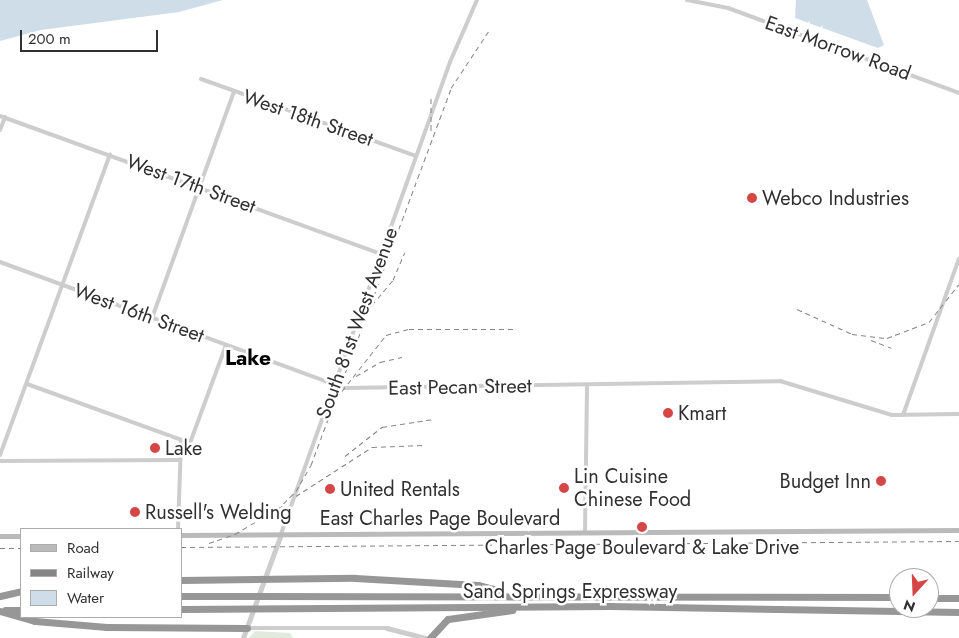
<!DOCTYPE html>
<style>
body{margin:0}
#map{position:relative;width:959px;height:638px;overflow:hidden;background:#fff;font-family:Jost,sans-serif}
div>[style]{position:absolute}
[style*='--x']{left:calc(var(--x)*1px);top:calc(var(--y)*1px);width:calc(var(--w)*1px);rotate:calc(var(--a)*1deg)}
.green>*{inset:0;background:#e2e9dd}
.water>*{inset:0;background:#cfdde9}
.minor>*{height:4px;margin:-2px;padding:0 2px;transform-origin:2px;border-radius:2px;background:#cdcdcd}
.tertiary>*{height:4.5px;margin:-2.25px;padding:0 2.25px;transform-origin:2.25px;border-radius:2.25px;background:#cdcdcd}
.secondary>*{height:5px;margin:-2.5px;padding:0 2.5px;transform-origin:2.5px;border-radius:2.5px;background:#bababa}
.motorway>*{height:7px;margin:-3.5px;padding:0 3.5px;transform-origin:3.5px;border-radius:3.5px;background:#979797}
.rail>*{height:1px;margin-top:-0.5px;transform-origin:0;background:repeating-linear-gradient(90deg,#858585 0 5px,transparent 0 9px)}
.dots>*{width:14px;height:14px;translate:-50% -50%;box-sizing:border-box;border:2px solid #fff;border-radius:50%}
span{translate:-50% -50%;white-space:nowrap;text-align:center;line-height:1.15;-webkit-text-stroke:5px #fff;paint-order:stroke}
.street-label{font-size:20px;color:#303030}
.poi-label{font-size:20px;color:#303030}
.left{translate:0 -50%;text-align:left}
.right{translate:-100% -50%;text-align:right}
.neighbourhood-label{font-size:21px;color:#000;font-weight:700}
.legend{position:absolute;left:20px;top:528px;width:162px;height:90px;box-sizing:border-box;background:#fff;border:1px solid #acacac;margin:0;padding:6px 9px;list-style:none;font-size:15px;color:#303030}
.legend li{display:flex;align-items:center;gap:10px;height:25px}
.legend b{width:25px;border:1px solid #acacac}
.north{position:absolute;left:889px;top:568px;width:50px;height:50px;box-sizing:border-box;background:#fff;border:1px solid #acacac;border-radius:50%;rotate:200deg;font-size:14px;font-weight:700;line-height:20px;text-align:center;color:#303030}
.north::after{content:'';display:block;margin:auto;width:18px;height:22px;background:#d44746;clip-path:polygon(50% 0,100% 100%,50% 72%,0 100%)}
.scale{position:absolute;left:20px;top:30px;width:138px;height:22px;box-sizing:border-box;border:2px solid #303030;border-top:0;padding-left:6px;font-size:15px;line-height:18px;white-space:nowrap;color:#303030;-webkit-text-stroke:4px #fff;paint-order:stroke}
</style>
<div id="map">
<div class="green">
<div style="clip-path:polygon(255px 631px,290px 633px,293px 638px,249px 638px)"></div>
</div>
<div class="water">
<div style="clip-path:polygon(0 0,223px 0,179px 12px,41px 30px,0 41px)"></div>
<div style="clip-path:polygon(796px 0,867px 0,884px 45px,878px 48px,795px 18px)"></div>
</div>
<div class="minor">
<div style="--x:687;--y:0;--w:42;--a:11"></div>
<div style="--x:728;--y:8;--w:246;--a:20.2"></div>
<div style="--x:201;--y:79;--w:228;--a:19.7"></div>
<div style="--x:0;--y:116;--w:405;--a:19.9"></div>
<div style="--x:0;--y:130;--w:14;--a:-69"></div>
<div style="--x:0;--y:262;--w:366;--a:20.1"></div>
<div style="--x:344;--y:388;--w:436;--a:-0.9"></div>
<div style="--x:780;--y:381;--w:117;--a:16.9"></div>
<div style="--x:892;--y:415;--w:67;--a:-0.9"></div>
<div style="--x:152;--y:318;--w:240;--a:-70.1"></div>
<div style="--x:27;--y:384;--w:173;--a:19.9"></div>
<div style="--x:190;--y:443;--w:104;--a:-69.8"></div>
<div style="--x:903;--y:415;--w:166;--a:-70.3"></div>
<div style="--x:0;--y:455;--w:320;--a:-69.9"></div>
<div style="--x:0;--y:461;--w:179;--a:-0.3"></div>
<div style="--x:178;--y:529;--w:88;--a:-88"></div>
<div style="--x:585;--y:532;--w:147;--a:-89.2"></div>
<div style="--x:281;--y:534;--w:501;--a:-70.3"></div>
<div style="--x:450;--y:62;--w:68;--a:-66.5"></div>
</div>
<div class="tertiary">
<div style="--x:247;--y:628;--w:140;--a:0"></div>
<div style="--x:387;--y:628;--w:40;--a:14.4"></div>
<div style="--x:243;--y:638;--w:111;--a:-69.9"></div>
</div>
<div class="secondary">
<div style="--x:181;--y:535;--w:778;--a:-0.37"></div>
<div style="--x:0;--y:536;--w:21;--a:0"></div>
</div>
<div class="motorway">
<div style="--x:181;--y:580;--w:174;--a:-0.7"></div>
<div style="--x:355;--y:578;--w:123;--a:3.3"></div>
<div style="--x:478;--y:585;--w:23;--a:15"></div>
<div style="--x:0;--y:596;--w:22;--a:-13"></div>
<div style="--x:181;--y:596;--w:718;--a:0.08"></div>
<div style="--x:929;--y:598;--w:30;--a:0"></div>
<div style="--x:181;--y:609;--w:429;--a:-0.4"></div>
<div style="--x:610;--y:606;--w:349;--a:1"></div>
<div style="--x:5;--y:610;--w:16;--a:0"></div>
<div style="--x:0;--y:611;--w:36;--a:16"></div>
<div style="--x:35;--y:621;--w:72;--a:4.8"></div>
<div style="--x:107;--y:627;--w:140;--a:0.4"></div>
<div style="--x:430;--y:638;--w:26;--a:-47"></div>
<div style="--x:448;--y:619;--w:65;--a:-8"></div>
</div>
<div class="rail">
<div style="--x:431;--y:98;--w:34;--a:90"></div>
<div style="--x:372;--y:305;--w:33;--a:-50"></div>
<div style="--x:393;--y:280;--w:30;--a:-67"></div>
<div style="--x:797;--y:309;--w:60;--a:24.4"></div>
<div style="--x:852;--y:334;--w:35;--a:7"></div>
<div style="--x:887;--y:338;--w:45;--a:-20.9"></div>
<div style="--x:929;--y:322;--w:48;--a:-51.7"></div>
<div style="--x:871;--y:340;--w:22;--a:21"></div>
<div style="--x:356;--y:376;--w:28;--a:-30"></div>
<div style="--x:380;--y:362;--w:26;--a:-13"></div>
<div style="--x:342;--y:391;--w:71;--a:-51.8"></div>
<div style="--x:386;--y:335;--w:24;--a:-15"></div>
<div style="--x:409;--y:329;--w:105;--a:0"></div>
<div style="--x:345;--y:456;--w:47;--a:-38.1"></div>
<div style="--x:382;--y:427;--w:52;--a:-8.9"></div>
<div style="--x:296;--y:496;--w:90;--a:-32.8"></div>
<div style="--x:372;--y:447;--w:52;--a:-2.2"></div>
<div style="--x:277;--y:510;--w:27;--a:-45"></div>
<div style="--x:296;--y:491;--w:30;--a:-60"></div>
<div style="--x:311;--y:465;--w:402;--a:-69.6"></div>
<div style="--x:451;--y:88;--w:71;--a:-56.5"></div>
<div style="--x:209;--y:543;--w:28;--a:-19"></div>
<div style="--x:235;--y:534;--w:55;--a:-30.8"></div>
<div style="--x:181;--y:547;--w:778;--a:-0.44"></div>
<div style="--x:0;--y:548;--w:21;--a:0"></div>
</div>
<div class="dots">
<div style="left:752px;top:198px;background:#d44746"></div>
<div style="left:668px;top:413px;background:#d44746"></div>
<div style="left:155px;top:448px;background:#d44746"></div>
<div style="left:881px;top:481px;background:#d44746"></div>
<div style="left:564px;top:488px;background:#d44746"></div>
<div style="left:330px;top:489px;background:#d44746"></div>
<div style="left:135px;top:512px;background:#d44746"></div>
<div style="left:642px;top:527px;background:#d44746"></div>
</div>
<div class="street-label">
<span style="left:838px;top:48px;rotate:20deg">East Morrow Road</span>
<span style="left:308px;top:118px;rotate:19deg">West 18th Street</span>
<span style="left:191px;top:184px;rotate:20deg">West 17th Street</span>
<span style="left:139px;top:313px;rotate:20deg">West 16th Street</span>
<span style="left:357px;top:323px;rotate:-70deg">South 81st West Avenue</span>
<span style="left:460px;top:387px;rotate:-1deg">East Pecan Street</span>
<span style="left:440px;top:518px">East Charles Page Boulevard</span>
<span style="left:570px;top:591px">Sand Springs Expressway</span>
</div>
<div class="poi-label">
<span class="left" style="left:762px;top:198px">Webco Industries</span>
<span class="left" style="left:678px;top:413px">Kmart</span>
<span class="left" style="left:165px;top:448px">Lake</span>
<span class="left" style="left:574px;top:488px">Lin Cuisine<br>Chinese Food</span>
<span class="right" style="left:871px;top:481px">Budget Inn</span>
<span class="left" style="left:340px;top:489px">United Rentals</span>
<span class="left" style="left:145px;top:512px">Russell's Welding</span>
<span style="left:642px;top:547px">Charles Page Boulevard &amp; Lake Drive</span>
</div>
<div class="neighbourhood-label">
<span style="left:248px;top:358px">Lake</span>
</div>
<ul class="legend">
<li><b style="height:6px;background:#bababa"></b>Road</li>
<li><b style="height:6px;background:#858585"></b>Railway</li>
<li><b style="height:14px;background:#cfdde9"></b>Water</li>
</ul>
<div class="north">N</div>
<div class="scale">200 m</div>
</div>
